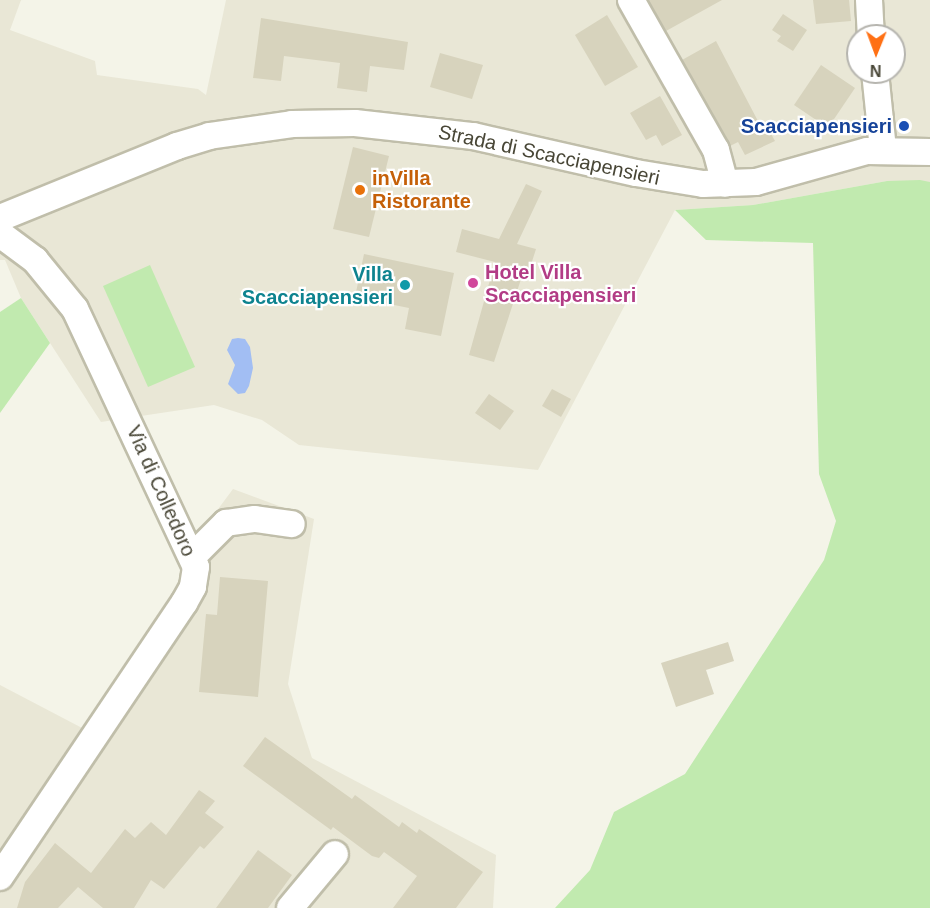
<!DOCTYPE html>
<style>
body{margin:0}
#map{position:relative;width:930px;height:908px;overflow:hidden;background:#f4f4e8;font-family:Helvetica,sans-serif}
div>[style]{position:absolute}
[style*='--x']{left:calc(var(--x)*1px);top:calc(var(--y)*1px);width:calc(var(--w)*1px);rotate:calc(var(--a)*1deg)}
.residential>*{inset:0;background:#e9e7d6}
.green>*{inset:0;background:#c1eaaf}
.water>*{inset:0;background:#a2bef3}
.building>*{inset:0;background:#d7d3bd}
.roads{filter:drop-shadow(2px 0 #c0beaa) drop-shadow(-2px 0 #c0beaa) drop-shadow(0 2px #c0beaa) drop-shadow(0 -2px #c0beaa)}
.minor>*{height:26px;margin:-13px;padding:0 13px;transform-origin:13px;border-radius:13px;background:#fff}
.dots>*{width:16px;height:16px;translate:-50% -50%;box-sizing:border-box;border:3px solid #fff;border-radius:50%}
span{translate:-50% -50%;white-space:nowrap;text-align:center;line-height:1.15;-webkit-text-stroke:4.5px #fff;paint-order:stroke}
.transit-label{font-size:20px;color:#164399;font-weight:700}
.right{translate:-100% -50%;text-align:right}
.street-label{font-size:20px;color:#484636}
.food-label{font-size:20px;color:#c56008;font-weight:700}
.left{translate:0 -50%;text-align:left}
.hotel-label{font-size:20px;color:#b23c85;font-weight:700}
.culture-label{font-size:20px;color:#0d838f;font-weight:700}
.north{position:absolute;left:846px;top:24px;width:60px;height:60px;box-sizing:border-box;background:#fff;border:2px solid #b6b5af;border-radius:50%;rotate:181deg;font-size:16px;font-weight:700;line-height:24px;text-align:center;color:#484636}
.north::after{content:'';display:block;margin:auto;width:21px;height:27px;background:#ff7014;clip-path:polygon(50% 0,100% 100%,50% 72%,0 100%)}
</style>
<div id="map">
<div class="residential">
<div style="clip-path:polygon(evenodd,0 0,21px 0,10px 30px,95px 61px,97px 75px,198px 89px,206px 95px,226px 0,930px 0,930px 182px,887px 181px,753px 205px,675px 210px,538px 470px,299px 445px,262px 420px,214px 405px,101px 422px,21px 298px,5px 260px,0 260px,0 0,858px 36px,894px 36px,894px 72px,858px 72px,858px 36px)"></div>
<div style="clip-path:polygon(233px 489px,314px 519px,288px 684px,312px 758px,496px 855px,493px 908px,0 908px,0 685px,84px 729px,184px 576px,198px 536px)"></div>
</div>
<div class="green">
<div style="clip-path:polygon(920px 180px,930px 182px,930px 908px,555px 908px,590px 870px,614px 812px,685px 774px,824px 560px,836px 521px,819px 474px,813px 243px,706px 240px,675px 210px,753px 205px,887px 181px)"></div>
<div style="clip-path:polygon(150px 265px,195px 367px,148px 387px,103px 286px)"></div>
<div style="clip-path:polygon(21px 298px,50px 343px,0 413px,0 312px)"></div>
</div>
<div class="water">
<div style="clip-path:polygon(238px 338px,245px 339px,250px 347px,253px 368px,249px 386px,245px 393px,238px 394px,228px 384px,235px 365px,227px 350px,232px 339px)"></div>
</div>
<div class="building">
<div style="clip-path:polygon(648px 0,722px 0,666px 31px)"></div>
<div style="clip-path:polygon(813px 0,849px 0,851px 21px,816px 24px)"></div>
<div style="clip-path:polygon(783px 14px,807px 30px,793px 51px,777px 41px,781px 36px,772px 30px)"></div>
<div style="clip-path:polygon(607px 15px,638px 67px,605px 86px,575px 35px)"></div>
<div style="clip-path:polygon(261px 18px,408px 42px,404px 70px,370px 66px,367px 92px,337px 88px,340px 63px,284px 56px,281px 81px,253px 78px)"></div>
<div style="clip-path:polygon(716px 41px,759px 123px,764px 121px,775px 141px,745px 155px,738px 142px,730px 146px,682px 60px)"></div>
<div style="clip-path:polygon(440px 53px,483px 65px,472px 99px,430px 87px)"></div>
<div style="clip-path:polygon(821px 65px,855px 88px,828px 128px,794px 105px)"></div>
<div style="clip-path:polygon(660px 96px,682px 135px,662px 146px,656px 135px,646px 140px,630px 113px)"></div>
<div style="clip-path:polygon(353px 147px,389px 156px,369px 237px,333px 229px)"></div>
<div style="clip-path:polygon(526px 184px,542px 191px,517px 244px,536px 249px,529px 271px,524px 270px,494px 362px,469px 355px,495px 262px,456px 252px,462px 229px,499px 239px)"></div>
<div style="clip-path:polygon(364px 254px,454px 273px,441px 336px,405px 329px,409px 308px,355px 297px)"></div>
<div style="clip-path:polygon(552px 389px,571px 399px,561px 417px,542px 406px)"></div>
<div style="clip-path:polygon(489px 394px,514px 411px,500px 430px,475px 413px)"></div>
<div style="clip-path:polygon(220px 577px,268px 581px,258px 697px,199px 692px,206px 614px,217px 615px)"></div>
<div style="clip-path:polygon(728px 642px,734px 661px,706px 670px,714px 694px,676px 707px,661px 663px)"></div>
<div style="clip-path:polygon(265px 737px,352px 799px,355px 795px,399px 827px,402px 822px,417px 833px,419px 829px,483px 872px,456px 908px,393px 908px,417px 876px,384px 852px,379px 858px,372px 856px,333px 827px,331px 830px,243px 766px)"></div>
<div style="clip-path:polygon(199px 790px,215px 801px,205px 813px,224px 827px,204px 849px,200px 846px,164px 889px,151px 880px,134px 908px,103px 908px,78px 887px,58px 908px,17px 908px,25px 882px,55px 843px,91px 873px,125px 829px,135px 838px,151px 822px,166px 835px)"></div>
<div style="clip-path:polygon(258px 850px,292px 875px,268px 908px,216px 908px)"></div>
</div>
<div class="roads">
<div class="minor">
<div style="--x:631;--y:0;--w:172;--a:60.5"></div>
<div style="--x:716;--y:150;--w:35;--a:75"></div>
<div style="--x:869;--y:0;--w:36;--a:87"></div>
<div style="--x:875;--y:72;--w:77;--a:84.1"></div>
<div style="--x:0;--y:218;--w:191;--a:-22.1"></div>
<div style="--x:177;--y:146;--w:34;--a:-17"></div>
<div style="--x:209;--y:136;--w:84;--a:-8.2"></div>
<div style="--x:292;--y:124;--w:63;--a:-0.9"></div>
<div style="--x:355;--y:123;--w:119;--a:6.3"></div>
<div style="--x:473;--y:136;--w:167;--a:12.8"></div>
<div style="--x:636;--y:173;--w:68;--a:9.3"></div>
<div style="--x:703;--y:184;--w:53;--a:-2.2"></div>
<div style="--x:756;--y:182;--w:115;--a:-15.6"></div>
<div style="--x:867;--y:151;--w:63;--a:0.9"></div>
<div style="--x:0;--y:234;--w:44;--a:36.6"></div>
<div style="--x:35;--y:260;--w:63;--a:50.8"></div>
<div style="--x:75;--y:309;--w:285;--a:64.9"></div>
<div style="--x:196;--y:567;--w:20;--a:99"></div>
<div style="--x:193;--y:587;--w:18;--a:119"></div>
<div style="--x:184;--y:603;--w:330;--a:123.9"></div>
<div style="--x:193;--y:556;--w:47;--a:-45"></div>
<div style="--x:226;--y:523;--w:29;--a:-8"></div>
<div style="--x:255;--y:519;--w:37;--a:8"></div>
<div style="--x:290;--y:908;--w:70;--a:-50.2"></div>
</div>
</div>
<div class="dots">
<div style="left:904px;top:126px;background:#1a4fb4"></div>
<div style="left:360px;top:190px;background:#e8710a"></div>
<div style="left:473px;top:283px;background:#d1479c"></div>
<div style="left:405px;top:285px;background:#0f9aa8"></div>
</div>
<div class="transit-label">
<span class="right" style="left:892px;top:126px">Scacciapensieri</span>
</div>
<div class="street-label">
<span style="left:549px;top:155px;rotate:12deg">Strada di Scacciapensieri</span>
<span style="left:161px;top:491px;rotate:66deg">Via di Colledoro</span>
</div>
<div class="food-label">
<span class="left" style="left:372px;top:190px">inVilla<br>Ristorante</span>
</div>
<div class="hotel-label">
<span class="left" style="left:485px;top:284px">Hotel Villa<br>Scacciapensieri</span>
</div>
<div class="culture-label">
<span class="right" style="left:393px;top:286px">Villa<br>Scacciapensieri</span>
</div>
<div class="north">N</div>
</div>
